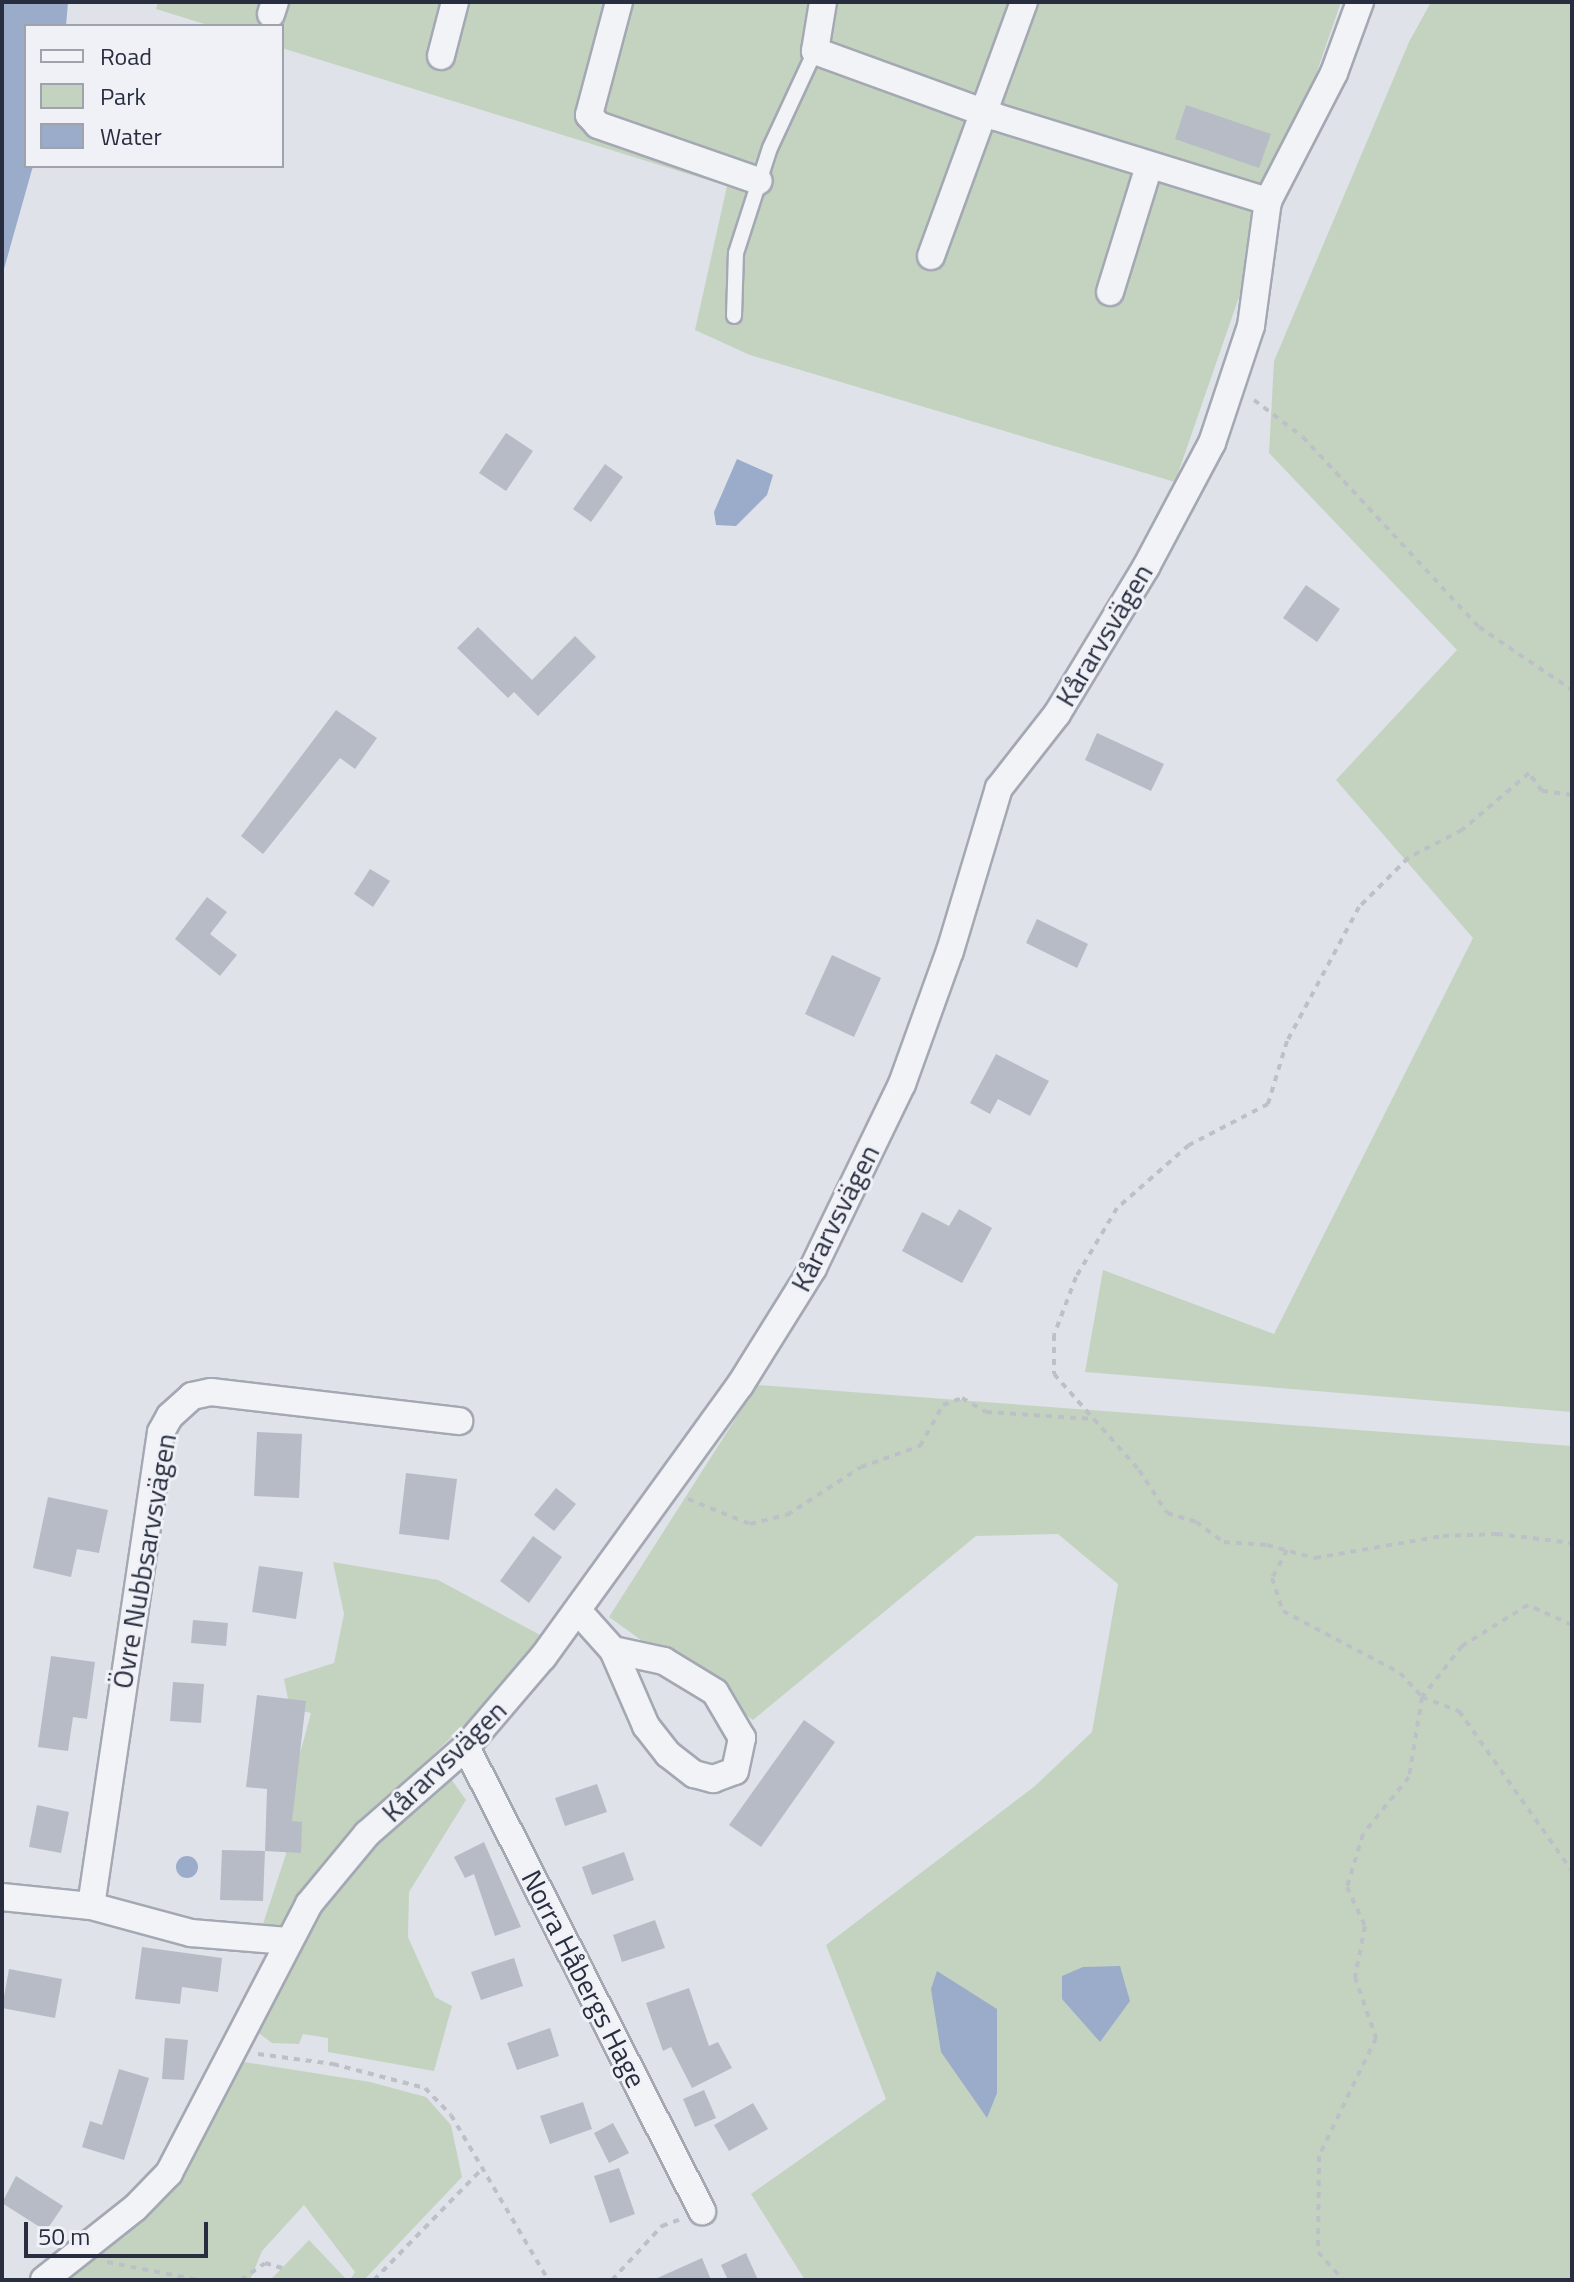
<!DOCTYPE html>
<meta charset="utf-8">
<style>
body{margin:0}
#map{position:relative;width:1574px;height:2282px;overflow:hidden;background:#dfe2e9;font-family:"Titillium Web",sans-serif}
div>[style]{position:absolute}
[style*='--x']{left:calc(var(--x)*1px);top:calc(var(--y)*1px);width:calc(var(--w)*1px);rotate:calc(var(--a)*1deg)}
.green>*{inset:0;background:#c3d3c0}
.water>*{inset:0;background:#9aacc9}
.round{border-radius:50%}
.building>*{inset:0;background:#b7bbc6}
.path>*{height:4px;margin-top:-2px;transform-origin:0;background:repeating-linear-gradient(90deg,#bdc0c7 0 6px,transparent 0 12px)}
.roads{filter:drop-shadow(2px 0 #a4a8b3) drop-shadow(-2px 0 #a4a8b3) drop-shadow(0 2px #a4a8b3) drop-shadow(0 -2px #a4a8b3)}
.lane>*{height:14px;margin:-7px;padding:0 7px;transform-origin:7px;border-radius:7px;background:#f2f3f7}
.street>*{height:26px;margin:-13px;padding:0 13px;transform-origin:13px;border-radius:13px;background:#f2f3f7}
span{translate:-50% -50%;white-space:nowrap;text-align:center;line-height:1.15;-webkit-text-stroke:6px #eff1f6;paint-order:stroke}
.street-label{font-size:28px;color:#282e40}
.frame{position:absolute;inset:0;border:4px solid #282e40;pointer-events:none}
.legend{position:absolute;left:24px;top:24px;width:260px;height:144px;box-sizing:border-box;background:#eff1f6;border:2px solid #9fa3ad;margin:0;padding:10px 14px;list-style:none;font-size:24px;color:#282e40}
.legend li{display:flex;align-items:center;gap:16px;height:40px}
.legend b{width:40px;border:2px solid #9fa3ad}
.scale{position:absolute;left:24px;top:2222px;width:184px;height:36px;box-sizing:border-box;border:4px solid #282e40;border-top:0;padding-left:10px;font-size:24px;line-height:28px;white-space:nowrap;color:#282e40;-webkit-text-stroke:6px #eff1f6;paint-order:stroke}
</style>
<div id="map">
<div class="green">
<div style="clip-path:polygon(158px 2px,1341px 2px,1175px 482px,750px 355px,695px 330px,727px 186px,282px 48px,282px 26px,211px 26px,156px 9px)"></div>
<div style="clip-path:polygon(1431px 2px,1572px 2px,1572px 1412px,1085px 1372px,1103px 1270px,1274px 1334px,1473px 938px,1336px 780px,1457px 650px,1269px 453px,1274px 361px,1409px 42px)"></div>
<div style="clip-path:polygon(757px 1385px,1572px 1446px,1572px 2280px,805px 2280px,751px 2194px,886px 2099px,826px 1945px,1035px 1786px,1092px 1732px,1118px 1584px,1058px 1534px,976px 1536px,753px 1720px,609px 1617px)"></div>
<div style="clip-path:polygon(333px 1562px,438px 1580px,542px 1636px,507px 1685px,339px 1843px,279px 1930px,263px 1924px,286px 1854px,282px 1820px,311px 1713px,290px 1708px,284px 1679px,334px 1663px,344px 1614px)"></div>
<div style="clip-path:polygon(451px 1779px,466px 1800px,409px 1892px,408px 1937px,435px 1997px,452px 2006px,434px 2071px,328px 2052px,328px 2038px,303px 2034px,299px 2044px,272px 2043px,256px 2031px,345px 1871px)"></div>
<div style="clip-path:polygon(244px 2062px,370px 2082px,426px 2097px,451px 2125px,462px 2177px,364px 2280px,350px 2280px,355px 2272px,304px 2205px,262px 2251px,250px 2280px,65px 2280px,180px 2182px)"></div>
<div style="clip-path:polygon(309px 2240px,347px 2280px,270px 2280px,282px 2268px)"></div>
</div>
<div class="water">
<div style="clip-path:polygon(2px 2px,68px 2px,66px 26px,26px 26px,26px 166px,33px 166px,2px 276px)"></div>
<div style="clip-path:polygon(737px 459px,773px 475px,767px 495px,736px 526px,716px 525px,714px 512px)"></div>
<div class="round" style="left:176px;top:1856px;width:22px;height:22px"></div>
<div style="clip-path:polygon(1120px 1966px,1130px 2001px,1100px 2042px,1062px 1999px,1062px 1976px,1083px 1967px)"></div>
<div style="clip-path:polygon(937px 1971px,997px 2009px,997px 2093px,987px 2118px,941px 2052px,931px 1989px)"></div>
</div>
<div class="building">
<div style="clip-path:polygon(1186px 105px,1271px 134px,1259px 168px,1175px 139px)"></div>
<div style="clip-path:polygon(506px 433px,533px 451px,506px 491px,479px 473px)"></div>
<div style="clip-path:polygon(605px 464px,623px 477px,591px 522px,573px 509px)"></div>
<div style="clip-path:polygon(1306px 585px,1340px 609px,1317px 642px,1283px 618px)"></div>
<div style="clip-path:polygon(478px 627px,532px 680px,575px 636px,596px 657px,538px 716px,514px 692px,508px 698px,457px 648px)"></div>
<div style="clip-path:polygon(336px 710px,377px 738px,355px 769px,340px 758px,263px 854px,241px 836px)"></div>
<div style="clip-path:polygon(1097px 733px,1164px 764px,1151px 791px,1085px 760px)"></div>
<div style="clip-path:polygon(370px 869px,390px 881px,373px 907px,354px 894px)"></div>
<div style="clip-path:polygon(207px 897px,227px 912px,210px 934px,237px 955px,220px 976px,175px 939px)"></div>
<div style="clip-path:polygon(1037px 919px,1088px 944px,1077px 968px,1026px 943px)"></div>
<div style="clip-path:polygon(832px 955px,881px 978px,854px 1037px,805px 1014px)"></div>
<div style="clip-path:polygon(996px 1054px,1049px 1081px,1030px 1116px,998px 1099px,990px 1114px,970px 1103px)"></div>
<div style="clip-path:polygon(959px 1209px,992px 1228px,962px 1283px,902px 1251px,922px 1212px,949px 1226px)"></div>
<div style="clip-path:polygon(257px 1432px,302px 1434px,299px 1498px,254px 1496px)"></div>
<div style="clip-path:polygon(406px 1473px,457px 1479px,449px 1540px,399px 1534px)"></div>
<div style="clip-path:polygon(556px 1488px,576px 1504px,554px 1531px,534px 1515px)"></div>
<div style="clip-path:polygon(48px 1497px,108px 1510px,99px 1553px,77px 1549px,71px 1577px,33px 1568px)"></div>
<div style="clip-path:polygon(533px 1536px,562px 1557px,529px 1603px,500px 1581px)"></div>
<div style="clip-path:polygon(259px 1566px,303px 1572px,296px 1619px,252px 1612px)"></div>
<div style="clip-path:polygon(193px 1620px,228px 1623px,226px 1646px,191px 1643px)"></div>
<div style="clip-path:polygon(51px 1656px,95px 1662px,87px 1719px,73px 1717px,68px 1751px,38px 1747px)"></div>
<div style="clip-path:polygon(173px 1682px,204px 1684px,201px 1723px,170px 1721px)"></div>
<div style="clip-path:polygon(257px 1695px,306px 1701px,292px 1821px,302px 1822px,301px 1853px,265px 1851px,267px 1789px,246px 1787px)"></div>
<div style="clip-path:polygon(804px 1720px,835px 1742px,761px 1847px,729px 1825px)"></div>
<div style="clip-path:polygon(597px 1784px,607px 1812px,565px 1826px,555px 1798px)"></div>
<div style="clip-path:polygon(37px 1805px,69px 1812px,61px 1853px,29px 1847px)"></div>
<div style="clip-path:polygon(484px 1842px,521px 1927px,495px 1936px,474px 1874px,465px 1878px,454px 1857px)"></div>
<div style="clip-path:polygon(222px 1850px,265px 1851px,263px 1901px,220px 1900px)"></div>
<div style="clip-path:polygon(624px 1852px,634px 1880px,592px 1895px,582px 1867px)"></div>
<div style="clip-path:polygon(655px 1920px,665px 1948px,622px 1962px,613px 1935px)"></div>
<div style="clip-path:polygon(142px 1947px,222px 1958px,218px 1992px,182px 1987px,180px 2004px,135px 1999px)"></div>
<div style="clip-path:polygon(514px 1958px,523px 1986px,481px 2000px,471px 1972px)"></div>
<div style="clip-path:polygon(9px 1969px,62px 1979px,55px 2018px,2px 2008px)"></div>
<div style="clip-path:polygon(689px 1988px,709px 2046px,718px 2042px,732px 2068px,692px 2088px,671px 2047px,663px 2051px,646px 2003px)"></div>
<div style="clip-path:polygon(550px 2028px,559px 2056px,517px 2070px,507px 2043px)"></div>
<div style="clip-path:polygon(165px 2038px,188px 2040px,184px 2080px,162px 2079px)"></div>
<div style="clip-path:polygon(119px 2069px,149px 2078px,124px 2160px,82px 2147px,90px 2121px,102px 2125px)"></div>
<div style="clip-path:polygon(704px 2090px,716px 2118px,695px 2127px,683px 2099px)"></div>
<div style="clip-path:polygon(583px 2102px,592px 2129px,550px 2144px,540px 2116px)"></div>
<div style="clip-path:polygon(753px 2103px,768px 2129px,729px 2151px,714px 2125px)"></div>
<div style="clip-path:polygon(613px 2123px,629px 2153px,609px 2163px,594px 2133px)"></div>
<div style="clip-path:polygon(619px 2168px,635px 2214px,610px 2223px,594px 2176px)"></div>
<div style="clip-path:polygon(16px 2176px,63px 2206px,46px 2231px,2px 2203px)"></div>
<div style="clip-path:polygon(746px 2253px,758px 2280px,728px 2280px,721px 2265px)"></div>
<div style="clip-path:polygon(702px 2258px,711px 2280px,653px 2280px)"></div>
</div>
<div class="path">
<div style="--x:1254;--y:400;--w:61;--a:37.1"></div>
<div style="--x:1303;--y:437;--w:259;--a:47.2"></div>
<div style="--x:1479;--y:627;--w:112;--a:34.1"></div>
<div style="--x:1572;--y:795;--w:30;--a:-172"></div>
<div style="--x:1542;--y:791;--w:22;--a:-126"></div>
<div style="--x:1529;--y:773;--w:88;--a:139.6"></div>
<div style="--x:1462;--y:830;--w:61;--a:152.6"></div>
<div style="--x:1408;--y:858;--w:69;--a:135"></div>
<div style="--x:1359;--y:907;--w:152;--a:118.2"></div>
<div style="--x:1287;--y:1041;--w:66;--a:106.8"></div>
<div style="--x:1268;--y:1104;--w:89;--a:152.6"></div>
<div style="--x:1189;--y:1145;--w:96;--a:138.8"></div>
<div style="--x:1117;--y:1208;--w:80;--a:120.7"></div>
<div style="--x:1076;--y:1277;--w:62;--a:110.8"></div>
<div style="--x:1054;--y:1335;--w:39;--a:90"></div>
<div style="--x:1054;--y:1374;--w:128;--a:48.5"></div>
<div style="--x:1139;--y:1470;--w:51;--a:56.9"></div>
<div style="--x:1167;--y:1513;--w:30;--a:17"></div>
<div style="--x:1196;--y:1522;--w:34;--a:36"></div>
<div style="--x:1224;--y:1542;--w:43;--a:4"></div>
<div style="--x:1267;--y:1545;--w:50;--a:15.2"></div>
<div style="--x:1315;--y:1558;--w:130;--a:-9.8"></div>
<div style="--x:1443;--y:1536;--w:54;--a:-2.1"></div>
<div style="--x:1497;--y:1534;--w:76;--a:6.8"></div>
<div style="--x:688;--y:1499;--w:67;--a:22"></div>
<div style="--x:750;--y:1524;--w:38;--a:-14"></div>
<div style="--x:787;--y:1515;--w:88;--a:-33"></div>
<div style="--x:861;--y:1467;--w:63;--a:-19.6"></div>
<div style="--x:920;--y:1446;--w:47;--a:-60.7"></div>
<div style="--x:943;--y:1405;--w:20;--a:-20"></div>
<div style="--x:962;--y:1398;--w:28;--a:30"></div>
<div style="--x:986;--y:1412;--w:107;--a:3.7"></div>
<div style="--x:1287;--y:1550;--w:32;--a:118"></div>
<div style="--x:1272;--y:1578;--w:35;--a:72"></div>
<div style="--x:1283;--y:1611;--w:132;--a:27.9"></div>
<div style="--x:1400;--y:1673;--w:33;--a:47"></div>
<div style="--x:1422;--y:1697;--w:81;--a:99.2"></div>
<div style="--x:1409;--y:1777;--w:73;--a:128.9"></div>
<div style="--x:1363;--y:1834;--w:55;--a:106.8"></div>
<div style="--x:1347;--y:1887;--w:43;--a:65.2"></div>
<div style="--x:1365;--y:1926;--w:52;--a:101.1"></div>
<div style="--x:1355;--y:1977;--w:65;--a:71"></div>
<div style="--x:1376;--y:2038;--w:131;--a:115.8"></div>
<div style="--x:1319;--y:2156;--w:96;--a:90.6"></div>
<div style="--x:1318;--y:2252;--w:38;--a:48"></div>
<div style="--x:1572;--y:1625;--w:48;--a:-155.6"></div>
<div style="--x:1528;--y:1605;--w:78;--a:148.2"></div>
<div style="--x:1462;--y:1646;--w:65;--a:128.1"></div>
<div style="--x:1422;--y:1697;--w:40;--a:21"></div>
<div style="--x:1459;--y:1711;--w:196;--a:54.8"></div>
<div style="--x:258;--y:2054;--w:76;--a:7.6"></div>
<div style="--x:333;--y:2064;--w:95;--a:14.6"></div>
<div style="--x:425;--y:2088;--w:37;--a:46"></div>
<div style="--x:451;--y:2115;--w:191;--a:59.5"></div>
<div style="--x:107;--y:2262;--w:93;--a:11.2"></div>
<div style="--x:241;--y:2280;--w:29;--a:-35"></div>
<div style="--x:265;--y:2263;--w:18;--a:16"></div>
<div style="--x:374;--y:2280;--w:156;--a:-45.8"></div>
<div style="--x:612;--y:2280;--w:74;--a:-47.2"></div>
<div style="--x:662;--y:2226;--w:20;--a:-20"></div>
</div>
<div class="roads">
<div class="lane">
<div style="--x:734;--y:316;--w:63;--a:-88.2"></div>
<div style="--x:736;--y:253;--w:110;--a:-72.1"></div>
<div style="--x:770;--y:148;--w:107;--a:-65.1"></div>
</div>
<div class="street">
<div style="--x:619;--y:2;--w:117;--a:104.9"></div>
<div style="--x:589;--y:115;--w:13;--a:48"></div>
<div style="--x:598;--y:125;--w:170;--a:19.2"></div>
<div style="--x:823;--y:2;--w:50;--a:99.3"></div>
<div style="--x:815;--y:51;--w:193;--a:20"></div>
<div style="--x:996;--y:117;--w:285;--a:17.2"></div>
<div style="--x:271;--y:14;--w:13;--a:-72"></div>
<div style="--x:441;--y:56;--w:56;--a:-75.5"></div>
<div style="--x:931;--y:256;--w:270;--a:-69.9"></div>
<div style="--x:1110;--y:292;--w:132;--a:-72.8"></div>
<div style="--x:578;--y:1611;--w:52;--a:48.1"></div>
<div style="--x:613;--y:1650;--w:83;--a:66.5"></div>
<div style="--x:646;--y:1726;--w:36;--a:52"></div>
<div style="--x:668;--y:1754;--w:33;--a:38"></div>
<div style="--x:694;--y:1774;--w:20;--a:15"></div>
<div style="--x:713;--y:1779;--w:23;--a:-20"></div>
<div style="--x:735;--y:1771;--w:34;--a:-78"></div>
<div style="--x:742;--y:1738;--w:53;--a:-120.4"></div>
<div style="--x:715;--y:1692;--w:60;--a:-148.7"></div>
<div style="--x:664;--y:1661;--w:52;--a:-167.8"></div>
<div style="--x:466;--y:1747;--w:521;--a:63.04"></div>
<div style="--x:2;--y:1897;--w:89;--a:5.8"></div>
<div style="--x:91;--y:1906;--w:104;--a:15.1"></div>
<div style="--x:191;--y:1933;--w:97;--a:4.7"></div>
<div style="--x:91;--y:1906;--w:479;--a:-81.6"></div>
<div style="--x:161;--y:1432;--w:18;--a:-61"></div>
<div style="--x:170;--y:1416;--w:30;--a:-42"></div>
<div style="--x:192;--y:1396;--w:19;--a:-12"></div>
<div style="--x:211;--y:1392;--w:250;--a:6.7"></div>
<div style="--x:44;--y:2280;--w:116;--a:-38.4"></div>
<div style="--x:135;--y:2208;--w:49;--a:-45.8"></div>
<div style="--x:169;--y:2173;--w:303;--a:-62.5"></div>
<div style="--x:309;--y:1904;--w:91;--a:-50.4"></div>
<div style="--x:367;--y:1834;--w:132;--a:-41.3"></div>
<div style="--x:466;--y:1747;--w:118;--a:-49.5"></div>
<div style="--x:543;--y:1657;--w:336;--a:-54.1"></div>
<div style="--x:740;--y:1385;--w:138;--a:-58"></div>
<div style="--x:813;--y:1268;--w:204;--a:-64.2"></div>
<div style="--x:902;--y:1084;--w:141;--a:-70.2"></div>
<div style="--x:950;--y:951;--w:170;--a:-73.3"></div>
<div style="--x:999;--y:788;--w:94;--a:-51.9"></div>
<div style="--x:1057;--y:714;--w:172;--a:-58.8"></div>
<div style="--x:1146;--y:567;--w:140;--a:-62"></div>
<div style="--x:1212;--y:443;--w:123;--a:-71.6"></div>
<div style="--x:1251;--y:326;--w:126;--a:-82.3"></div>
<div style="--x:1268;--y:201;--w:144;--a:-62.7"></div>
<div style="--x:1334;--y:73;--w:76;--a:-69.9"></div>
</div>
</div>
<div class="street-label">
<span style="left:1104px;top:635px;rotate:-59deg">Kårarvsvägen</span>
<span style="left:835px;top:1218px;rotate:-63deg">Kårarvsvägen</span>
<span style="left:144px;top:1561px;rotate:-80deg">Övre Nubbsarvsvägen</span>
<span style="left:444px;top:1761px;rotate:-44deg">Kårarvsvägen</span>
<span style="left:584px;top:1979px;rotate:63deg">Norra Håbergs Hage</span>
</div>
<div class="frame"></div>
<ul class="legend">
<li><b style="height:10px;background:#f2f3f7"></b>Road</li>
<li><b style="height:22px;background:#c3d3c0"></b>Park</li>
<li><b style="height:22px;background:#9aacc9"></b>Water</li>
</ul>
<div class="scale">50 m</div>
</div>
